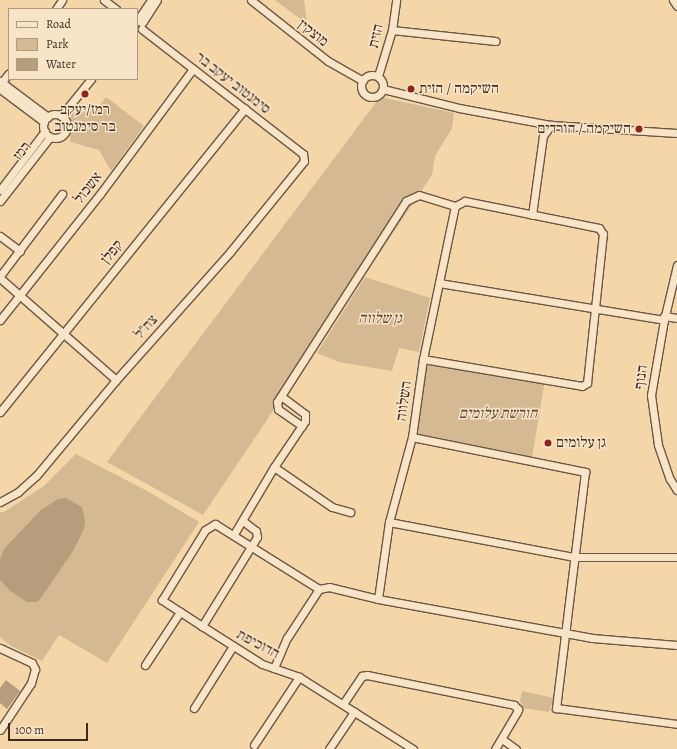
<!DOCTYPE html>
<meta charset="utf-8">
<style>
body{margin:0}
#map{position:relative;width:677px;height:749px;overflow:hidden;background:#f5d6a8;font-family:Alegreya,"Frank Ruhl Libre",serif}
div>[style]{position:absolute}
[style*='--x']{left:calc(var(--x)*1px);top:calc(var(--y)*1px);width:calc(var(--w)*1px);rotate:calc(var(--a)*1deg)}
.green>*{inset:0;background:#d5b992}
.water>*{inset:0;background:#b69d7b}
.roads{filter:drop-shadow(1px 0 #6a5745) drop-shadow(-1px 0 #6a5745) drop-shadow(0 1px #6a5745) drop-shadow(0 -1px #6a5745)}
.minor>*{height:7px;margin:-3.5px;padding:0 3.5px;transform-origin:3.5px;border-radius:3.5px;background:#f8e4c6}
.minor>.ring{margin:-3.5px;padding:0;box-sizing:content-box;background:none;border:7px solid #f8e4c6;border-radius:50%}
.dots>*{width:11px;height:11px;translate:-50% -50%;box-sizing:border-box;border:2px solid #f8e4c6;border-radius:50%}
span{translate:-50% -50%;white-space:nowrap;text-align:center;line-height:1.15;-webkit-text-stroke:3px #f8e4c6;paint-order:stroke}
.street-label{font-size:15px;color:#3b2d24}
.poi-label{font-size:15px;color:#3b2d24}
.left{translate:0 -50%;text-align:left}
.right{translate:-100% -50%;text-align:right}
.park-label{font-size:15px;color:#5a493a;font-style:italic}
.legend{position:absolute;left:8px;top:8px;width:130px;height:72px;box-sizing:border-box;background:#f8e4c6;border:1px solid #ac9b85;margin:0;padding:5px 7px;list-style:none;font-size:12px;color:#3b2d24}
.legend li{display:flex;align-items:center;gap:8px;height:20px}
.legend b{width:20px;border:1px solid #ac9b85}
.scale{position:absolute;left:8px;top:723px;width:80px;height:18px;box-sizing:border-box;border:2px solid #3b2d24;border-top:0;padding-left:5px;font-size:12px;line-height:14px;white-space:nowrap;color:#3b2d24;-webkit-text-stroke:3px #f8e4c6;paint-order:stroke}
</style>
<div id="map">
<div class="green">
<div style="clip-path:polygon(275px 0,304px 0,307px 24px)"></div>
<div style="clip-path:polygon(106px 97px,144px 126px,111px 171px,99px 150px,70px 142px,71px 113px,97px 110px)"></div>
<div style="clip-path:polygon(380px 97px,454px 113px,452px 128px,435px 156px,432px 175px,203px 515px,107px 462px)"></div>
<div style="clip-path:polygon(365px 277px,430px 298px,419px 352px,399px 348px,392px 371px,339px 362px,317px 353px)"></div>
<div style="clip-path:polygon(423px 359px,545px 380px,531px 463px,412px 437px)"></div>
<div style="clip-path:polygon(76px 454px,149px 492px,199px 522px,107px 663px,59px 635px,42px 661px,11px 646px,0 637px,0 512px,4px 512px,44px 486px)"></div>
<div style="clip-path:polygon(522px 691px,554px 698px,549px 712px,523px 708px,520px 701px)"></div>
</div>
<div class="water">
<div style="clip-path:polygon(66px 498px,82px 507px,85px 521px,84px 529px,73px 551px,40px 599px,37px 602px,27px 602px,10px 591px,0 580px,0 560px,4px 549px,41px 510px,58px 499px)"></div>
<div style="clip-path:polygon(6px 680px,20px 691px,7px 709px,0 703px,0 688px)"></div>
</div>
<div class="roads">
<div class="minor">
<div style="--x:104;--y:0;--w:15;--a:37"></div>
<div style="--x:251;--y:0;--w:98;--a:38.4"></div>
<div style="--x:328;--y:61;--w:40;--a:29.7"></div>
<div style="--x:673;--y:0;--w:7;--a:56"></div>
<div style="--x:56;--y:9;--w:11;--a:-56"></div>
<div style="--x:137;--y:21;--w:25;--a:-56"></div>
<div style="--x:142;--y:23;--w:27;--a:-57"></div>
<div style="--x:392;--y:30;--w:104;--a:6.1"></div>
<div class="ring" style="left:361px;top:75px;width:15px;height:15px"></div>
<div style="--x:378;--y:76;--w:48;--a:-73.1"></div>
<div style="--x:392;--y:30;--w:30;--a:-82"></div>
<div style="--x:0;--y:81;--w:60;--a:36.9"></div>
<div style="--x:2;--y:82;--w:11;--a:-52"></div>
<div style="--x:0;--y:89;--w:55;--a:36.9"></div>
<div style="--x:383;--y:89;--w:78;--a:14"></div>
<div style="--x:459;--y:108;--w:94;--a:10.5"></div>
<div style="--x:551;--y:125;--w:126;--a:3.6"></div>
<div class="ring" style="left:43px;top:114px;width:17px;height:17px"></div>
<div style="--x:61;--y:116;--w:48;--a:-51"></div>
<div style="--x:0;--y:190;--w:74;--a:-52.7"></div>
<div style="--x:0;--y:201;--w:81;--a:-52"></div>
<div style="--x:532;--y:215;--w:80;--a:-82.1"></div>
<div style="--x:543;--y:136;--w:14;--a:-54"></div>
<div style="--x:0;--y:236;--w:25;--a:37"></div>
<div style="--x:677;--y:265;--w:57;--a:103.3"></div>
<div style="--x:664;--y:320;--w:76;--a:99.8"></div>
<div style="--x:651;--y:395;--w:50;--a:82"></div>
<div style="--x:658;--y:445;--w:36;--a:71"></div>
<div style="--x:670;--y:479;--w:13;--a:58"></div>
<div style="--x:0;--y:276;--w:103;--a:-52.9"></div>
<div style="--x:0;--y:278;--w:154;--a:41.3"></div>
<div style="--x:439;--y:283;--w:228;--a:9.3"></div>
<div style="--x:664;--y:316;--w:13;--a:9"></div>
<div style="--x:0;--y:320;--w:161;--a:-51.6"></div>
<div style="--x:100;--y:194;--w:156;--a:-53.4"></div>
<div style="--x:423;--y:359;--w:161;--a:9.6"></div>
<div style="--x:582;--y:386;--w:6;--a:-31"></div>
<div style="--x:587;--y:383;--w:150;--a:-83.9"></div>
<div style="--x:603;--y:234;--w:7;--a:-124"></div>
<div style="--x:599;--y:228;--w:137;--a:-168.6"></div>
<div style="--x:465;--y:201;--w:11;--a:153"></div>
<div style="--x:0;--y:412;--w:390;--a:-51.1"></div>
<div style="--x:302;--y:426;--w:29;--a:-145"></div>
<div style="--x:278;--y:409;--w:7;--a:-98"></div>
<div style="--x:277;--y:402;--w:239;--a:-57.3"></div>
<div style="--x:406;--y:201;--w:14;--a:-25"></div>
<div style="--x:419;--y:195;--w:38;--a:17"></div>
<div style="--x:412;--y:437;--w:177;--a:11.4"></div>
<div style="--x:585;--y:472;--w:238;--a:97"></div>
<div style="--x:556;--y:708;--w:122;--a:7.5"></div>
<div style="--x:274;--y:467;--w:70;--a:34.6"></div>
<div style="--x:332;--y:507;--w:19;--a:16"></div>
<div style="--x:0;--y:502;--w:21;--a:-29"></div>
<div style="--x:18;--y:492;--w:24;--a:-42"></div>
<div style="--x:36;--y:476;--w:125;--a:-50.2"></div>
<div style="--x:116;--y:380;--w:171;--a:-48.3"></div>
<div style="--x:230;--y:252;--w:117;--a:-50.9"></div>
<div style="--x:304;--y:161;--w:7;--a:-98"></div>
<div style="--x:303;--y:154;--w:204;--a:-142.2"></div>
<div style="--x:243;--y:521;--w:16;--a:38"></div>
<div style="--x:256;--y:531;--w:6;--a:81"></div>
<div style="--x:257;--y:537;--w:105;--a:121.7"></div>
<div style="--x:202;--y:626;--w:71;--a:32.3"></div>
<div style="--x:262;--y:664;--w:39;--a:19"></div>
<div style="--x:299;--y:677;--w:135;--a:32.3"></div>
<div style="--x:389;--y:522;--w:189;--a:10.7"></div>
<div style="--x:575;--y:557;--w:102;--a:0"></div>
<div style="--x:234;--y:534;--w:78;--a:-59.2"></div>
<div style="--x:274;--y:467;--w:55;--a:-56"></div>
<div style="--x:305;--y:421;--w:7;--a:-90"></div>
<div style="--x:305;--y:414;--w:30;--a:-143"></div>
<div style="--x:378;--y:599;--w:78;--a:-81.9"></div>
<div style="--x:389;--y:522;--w:88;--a:-74.9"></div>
<div style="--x:412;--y:437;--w:79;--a:-82"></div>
<div style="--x:423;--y:359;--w:156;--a:-78.2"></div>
<div style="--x:202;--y:626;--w:48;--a:-147"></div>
<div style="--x:162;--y:600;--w:82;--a:-58.4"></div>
<div style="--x:205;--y:530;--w:12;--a:-31"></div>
<div style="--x:215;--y:524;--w:123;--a:32"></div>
<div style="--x:319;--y:589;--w:10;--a:-11"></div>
<div style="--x:329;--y:587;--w:50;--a:13.8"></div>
<div style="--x:378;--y:599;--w:218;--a:10.3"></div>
<div style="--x:592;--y:638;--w:85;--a:4.7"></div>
<div style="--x:0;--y:648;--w:35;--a:25"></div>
<div style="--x:32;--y:663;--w:7;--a:63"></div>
<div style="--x:35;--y:669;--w:15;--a:106"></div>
<div style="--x:31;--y:683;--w:56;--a:123.4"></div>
<div style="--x:145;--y:665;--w:64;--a:-56.6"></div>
<div style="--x:274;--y:668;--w:33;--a:-67"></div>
<div style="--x:287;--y:638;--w:59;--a:-56.9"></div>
<div style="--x:343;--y:704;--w:34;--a:-56"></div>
<div style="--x:362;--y:676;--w:5;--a:-11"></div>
<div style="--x:367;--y:675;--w:150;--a:11.5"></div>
<div style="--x:514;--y:705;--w:6;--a:45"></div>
<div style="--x:518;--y:709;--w:3;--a:108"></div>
<div style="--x:517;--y:712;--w:43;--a:120.7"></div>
<div style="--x:194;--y:708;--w:73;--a:-57.8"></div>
<div style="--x:502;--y:739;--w:17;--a:36"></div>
<div style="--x:254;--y:745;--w:82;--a:-56.5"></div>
<div style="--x:329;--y:749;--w:45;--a:-56"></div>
</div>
</div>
<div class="dots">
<div style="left:411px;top:89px;background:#8f2418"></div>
<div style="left:85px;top:94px;background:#8f2418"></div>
<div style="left:639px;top:129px;background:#8f2418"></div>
<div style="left:548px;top:443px;background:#8f2418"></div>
</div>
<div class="street-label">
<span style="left:313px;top:33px;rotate:38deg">מוצקין</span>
<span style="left:376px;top:36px;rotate:-77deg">הזית</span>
<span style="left:233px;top:83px;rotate:38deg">סימנטוב יעקב בר</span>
<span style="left:22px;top:151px;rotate:-51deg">רמז</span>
<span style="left:88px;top:188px;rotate:-52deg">אשכול</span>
<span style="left:112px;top:252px;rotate:-51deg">קפלן</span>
<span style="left:146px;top:327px;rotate:-48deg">צה"ל</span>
<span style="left:641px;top:377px;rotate:-82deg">הנוף</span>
<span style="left:404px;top:401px;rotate:-82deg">השלווה</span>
<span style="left:258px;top:644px;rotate:28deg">הדוכיפת</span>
</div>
<div class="poi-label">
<span class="left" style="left:419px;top:89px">השיקמה / הזית</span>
<span style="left:85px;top:118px">רמז/יעקב<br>בר סימנטוב</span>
<span class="right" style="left:631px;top:129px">השיקמה / הורדים</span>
<span class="left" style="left:556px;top:443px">גן עלומים</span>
</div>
<div class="park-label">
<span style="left:380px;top:319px">גן שלווה</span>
<span style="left:498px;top:414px">חורשת עלומים</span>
</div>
<ul class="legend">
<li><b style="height:5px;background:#f8e4c6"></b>Road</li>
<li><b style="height:11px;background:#d5b992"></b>Park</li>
<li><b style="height:11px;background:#b69d7b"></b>Water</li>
</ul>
<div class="scale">100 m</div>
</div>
